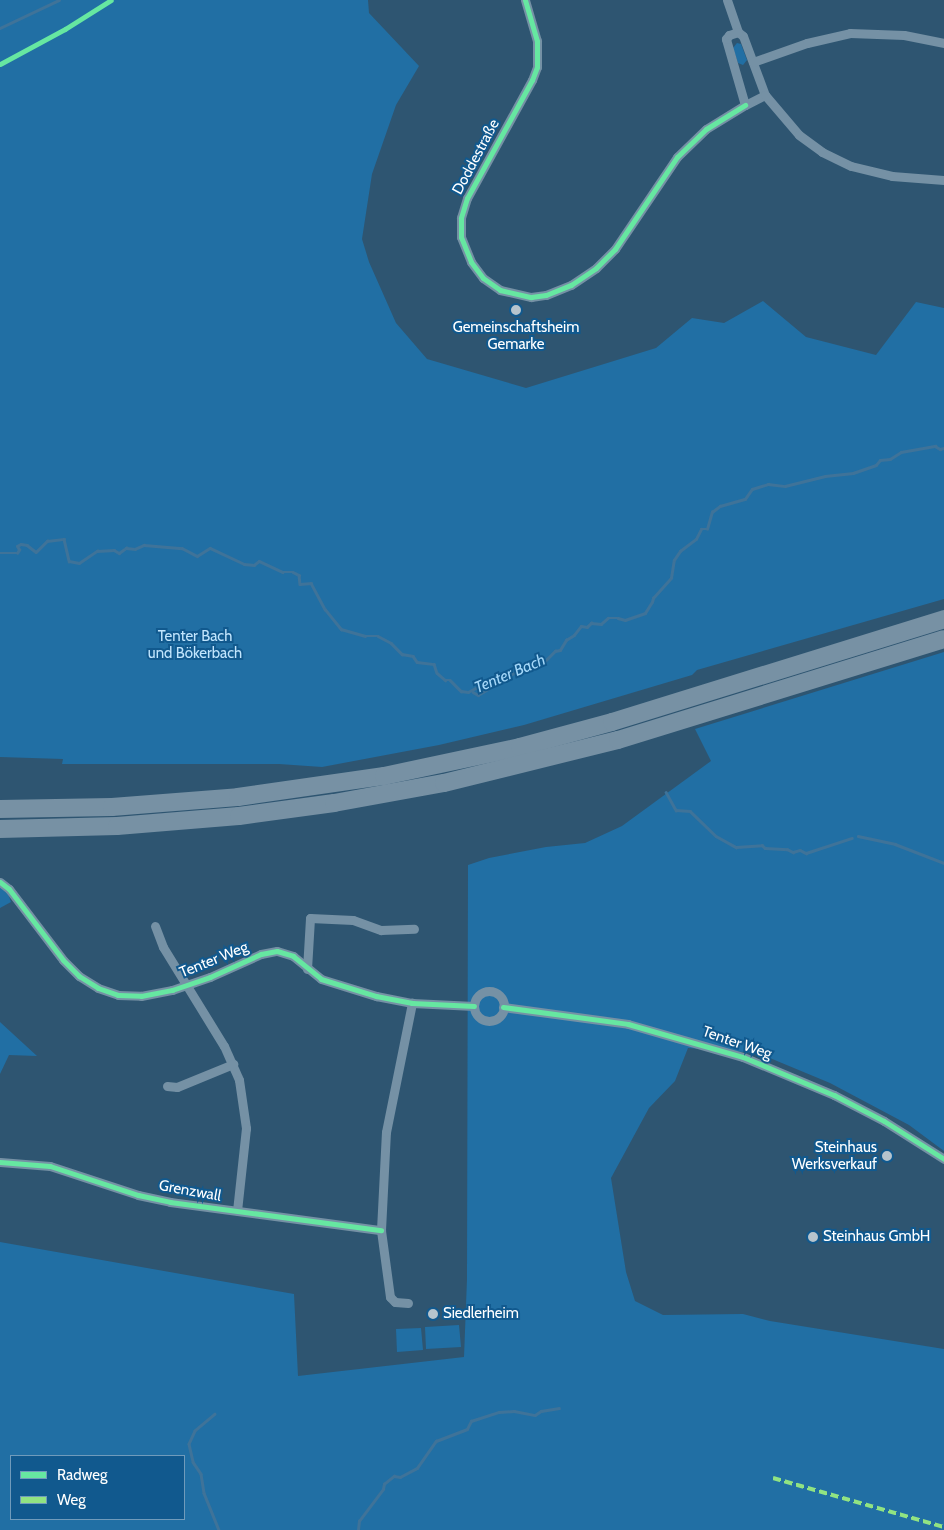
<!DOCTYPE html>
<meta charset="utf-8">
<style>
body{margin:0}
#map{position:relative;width:944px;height:1530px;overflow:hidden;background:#2e5571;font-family:Cabin,sans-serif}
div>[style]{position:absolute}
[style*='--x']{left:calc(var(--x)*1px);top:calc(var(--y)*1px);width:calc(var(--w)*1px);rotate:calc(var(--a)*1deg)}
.green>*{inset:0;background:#216fa4}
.stream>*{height:2.5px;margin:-1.25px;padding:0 1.25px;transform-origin:1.25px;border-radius:1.25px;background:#3f7399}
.street>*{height:9px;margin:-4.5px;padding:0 4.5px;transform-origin:4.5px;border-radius:4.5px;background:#7591a5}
.street>.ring{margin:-4.5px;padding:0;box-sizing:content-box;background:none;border:9px solid #7591a5;border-radius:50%}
.highway>*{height:18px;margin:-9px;padding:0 9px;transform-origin:9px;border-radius:9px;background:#7791a4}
.quiet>*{height:4px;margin-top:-2px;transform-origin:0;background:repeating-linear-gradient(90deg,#91e382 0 8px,transparent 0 12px)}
.cycleway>*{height:5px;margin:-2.5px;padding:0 2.5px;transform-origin:2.5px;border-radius:2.5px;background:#66e7a1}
.dots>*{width:14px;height:14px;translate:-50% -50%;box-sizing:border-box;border:2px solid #11598e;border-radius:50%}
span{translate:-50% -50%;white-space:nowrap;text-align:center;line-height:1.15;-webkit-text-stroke:4px #11598e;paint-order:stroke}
.street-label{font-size:15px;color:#fff}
.poi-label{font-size:15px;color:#fff}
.right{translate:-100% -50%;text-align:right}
.left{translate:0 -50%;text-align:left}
.park-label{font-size:15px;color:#c1e5fd}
.water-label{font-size:16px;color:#a5d8f9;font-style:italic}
.legend{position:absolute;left:10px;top:1455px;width:175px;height:65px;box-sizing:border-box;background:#11598e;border:1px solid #709bbb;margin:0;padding:6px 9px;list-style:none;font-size:15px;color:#fff}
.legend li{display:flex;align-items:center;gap:10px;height:25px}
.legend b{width:25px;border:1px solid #709bbb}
</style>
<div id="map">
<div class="green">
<div style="clip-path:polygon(0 0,368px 0,369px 13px,419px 66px,396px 105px,372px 174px,362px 239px,369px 262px,396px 323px,427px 359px,526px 388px,656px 348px,692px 318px,724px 323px,763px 301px,806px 337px,876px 355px,916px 302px,944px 308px,944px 599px,697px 670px,692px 675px,524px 725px,439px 745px,322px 767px,279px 764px,62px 764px,63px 759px,0 757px)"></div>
<div style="clip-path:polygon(737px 43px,741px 44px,747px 60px,743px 65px,738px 63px,733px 48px)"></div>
<div style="clip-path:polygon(evenodd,944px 652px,944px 1151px,909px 1125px,830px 1083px,758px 1053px,688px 1048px,675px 1081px,649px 1108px,611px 1178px,626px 1272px,635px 1301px,663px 1315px,743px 1314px,770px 1321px,944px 1349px,944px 1530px,0 1530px,0 1242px,294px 1294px,298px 1376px,464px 1357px,467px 1279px,468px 865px,489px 858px,546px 847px,585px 843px,622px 826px,711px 761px,695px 729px,944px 652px,11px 1456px,184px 1456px,184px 1519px,11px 1519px,11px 1456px)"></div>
<div style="clip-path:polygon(0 882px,5px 885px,11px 902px,0 908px)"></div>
<div style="clip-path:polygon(0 1022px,37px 1056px,9px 1055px,0 1074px)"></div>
<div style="clip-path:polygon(459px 1325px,461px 1347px,426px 1349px,425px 1327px)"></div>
<div style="clip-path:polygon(421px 1328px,423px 1350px,397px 1352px,396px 1329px)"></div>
</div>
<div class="stream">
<div style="--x:0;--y:28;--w:65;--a:-25.4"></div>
<div style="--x:0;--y:553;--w:17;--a:0"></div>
<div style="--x:17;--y:553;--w:4;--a:-56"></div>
<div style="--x:19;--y:550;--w:4;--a:-117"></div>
<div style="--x:17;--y:546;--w:4;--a:-27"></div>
<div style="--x:21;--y:544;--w:6;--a:9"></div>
<div style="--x:27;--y:545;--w:11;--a:38"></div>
<div style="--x:36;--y:552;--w:16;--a:-45"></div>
<div style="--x:47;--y:541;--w:17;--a:-7"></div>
<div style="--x:64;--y:539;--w:23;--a:77"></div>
<div style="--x:69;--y:561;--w:10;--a:11"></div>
<div style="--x:79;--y:563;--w:22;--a:-34"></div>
<div style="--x:97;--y:551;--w:17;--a:-3"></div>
<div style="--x:114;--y:550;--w:6;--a:31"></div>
<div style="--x:119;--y:553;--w:9;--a:-36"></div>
<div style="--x:126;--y:548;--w:9;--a:6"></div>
<div style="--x:135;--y:549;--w:10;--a:-24"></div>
<div style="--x:144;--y:545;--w:38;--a:5"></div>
<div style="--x:182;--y:548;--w:17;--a:28"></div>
<div style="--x:197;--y:556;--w:15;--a:-32"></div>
<div style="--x:210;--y:548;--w:38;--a:25"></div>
<div style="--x:244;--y:564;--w:10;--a:6"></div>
<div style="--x:254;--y:565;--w:6;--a:-39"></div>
<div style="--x:259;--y:561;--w:26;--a:25"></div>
<div style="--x:283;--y:572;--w:10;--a:0"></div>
<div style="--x:293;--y:572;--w:7;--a:27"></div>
<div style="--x:299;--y:575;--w:9;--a:84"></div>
<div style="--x:300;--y:584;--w:11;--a:-5"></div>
<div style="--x:311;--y:583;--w:30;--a:62"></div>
<div style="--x:325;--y:609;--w:26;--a:51"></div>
<div style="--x:341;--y:629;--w:25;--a:16"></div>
<div style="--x:365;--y:636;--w:13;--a:0"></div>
<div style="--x:378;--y:636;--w:15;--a:28"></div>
<div style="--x:391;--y:643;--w:16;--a:45"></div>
<div style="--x:402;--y:654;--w:11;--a:10"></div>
<div style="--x:413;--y:656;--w:7;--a:56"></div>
<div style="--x:417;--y:662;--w:17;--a:7"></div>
<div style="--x:434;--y:664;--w:9;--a:72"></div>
<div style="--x:437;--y:673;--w:11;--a:41"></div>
<div style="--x:445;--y:680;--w:5;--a:0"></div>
<div style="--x:450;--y:680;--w:16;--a:45"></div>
<div style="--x:461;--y:691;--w:7;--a:8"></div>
<div style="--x:468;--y:692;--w:19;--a:-28"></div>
<div style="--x:485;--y:683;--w:21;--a:-14"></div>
<div style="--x:505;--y:678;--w:35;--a:-29"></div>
<div style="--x:536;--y:661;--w:8;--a:7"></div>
<div style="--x:544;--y:662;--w:16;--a:-45"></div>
<div style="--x:555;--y:651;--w:5;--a:-11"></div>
<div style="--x:560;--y:650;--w:12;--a:-59"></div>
<div style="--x:566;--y:640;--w:9;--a:-32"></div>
<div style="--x:574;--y:635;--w:11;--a:-52"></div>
<div style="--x:581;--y:626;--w:6;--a:9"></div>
<div style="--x:587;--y:627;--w:6;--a:-45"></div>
<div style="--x:591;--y:623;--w:10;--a:6"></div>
<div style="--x:601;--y:624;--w:9;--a:-41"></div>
<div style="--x:608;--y:618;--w:10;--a:0"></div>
<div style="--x:618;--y:618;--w:7;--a:16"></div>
<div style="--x:625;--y:620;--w:21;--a:-19"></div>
<div style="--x:645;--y:613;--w:13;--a:-58"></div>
<div style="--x:652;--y:602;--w:4;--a:-76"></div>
<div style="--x:653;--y:598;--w:27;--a:-48"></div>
<div style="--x:671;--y:578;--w:18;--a:-81"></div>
<div style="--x:674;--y:560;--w:11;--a:-56"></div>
<div style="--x:680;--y:551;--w:20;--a:-37"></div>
<div style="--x:696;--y:539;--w:11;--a:-63"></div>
<div style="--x:701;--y:529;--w:6;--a:0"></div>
<div style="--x:707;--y:529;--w:18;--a:-74"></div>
<div style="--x:712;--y:512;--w:10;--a:-37"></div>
<div style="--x:720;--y:506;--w:26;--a:-16"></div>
<div style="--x:745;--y:499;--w:12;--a:-55"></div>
<div style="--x:752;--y:489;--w:17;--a:-17"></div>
<div style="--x:768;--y:484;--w:17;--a:7"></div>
<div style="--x:785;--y:486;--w:41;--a:-14"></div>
<div style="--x:825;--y:476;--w:28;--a:-6"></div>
<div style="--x:853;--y:473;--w:24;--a:-19"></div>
<div style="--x:876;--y:465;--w:6;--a:-51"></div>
<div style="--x:880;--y:460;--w:10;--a:-6"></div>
<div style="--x:890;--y:459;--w:13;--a:-32"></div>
<div style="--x:901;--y:452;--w:35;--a:-10"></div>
<div style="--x:935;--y:446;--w:6;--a:31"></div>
<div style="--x:940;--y:449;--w:4;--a:-14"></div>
<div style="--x:473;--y:692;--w:6;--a:31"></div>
<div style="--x:478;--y:695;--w:12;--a:-31"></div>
<div style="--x:666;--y:792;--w:21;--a:61"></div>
<div style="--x:676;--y:810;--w:14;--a:4"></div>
<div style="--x:690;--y:811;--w:36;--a:44"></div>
<div style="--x:716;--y:836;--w:23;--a:29"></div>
<div style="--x:736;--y:847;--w:26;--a:-4"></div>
<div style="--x:762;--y:845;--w:4;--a:45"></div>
<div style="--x:765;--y:848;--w:22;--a:3"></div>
<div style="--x:787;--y:849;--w:7;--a:27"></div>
<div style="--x:793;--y:852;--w:7;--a:-16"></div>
<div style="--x:800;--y:850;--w:7;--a:27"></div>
<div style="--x:806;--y:853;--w:48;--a:-18.1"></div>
<div style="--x:858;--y:836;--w:38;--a:12"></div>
<div style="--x:895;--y:844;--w:53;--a:21.2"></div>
<div style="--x:215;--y:1414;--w:26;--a:140"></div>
<div style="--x:195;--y:1431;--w:14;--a:115"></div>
<div style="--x:189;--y:1444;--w:18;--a:77"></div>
<div style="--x:193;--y:1462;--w:14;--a:56"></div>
<div style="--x:201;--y:1474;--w:19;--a:81"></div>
<div style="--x:204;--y:1493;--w:40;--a:68"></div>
<div style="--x:358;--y:1530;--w:9;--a:-84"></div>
<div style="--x:359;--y:1521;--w:40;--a:-53"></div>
<div style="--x:383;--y:1489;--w:5;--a:-79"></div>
<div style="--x:384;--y:1484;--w:13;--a:-39"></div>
<div style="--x:394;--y:1476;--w:6;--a:9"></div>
<div style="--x:400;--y:1477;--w:19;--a:-28"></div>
<div style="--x:417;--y:1468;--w:33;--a:-55"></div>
<div style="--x:436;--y:1441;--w:33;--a:-21"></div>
<div style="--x:467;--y:1429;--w:9;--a:-63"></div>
<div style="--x:471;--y:1421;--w:29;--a:-18"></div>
<div style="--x:499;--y:1412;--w:15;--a:-4"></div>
<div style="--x:514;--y:1411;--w:21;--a:11"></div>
<div style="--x:535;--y:1415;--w:7;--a:-34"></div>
<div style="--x:541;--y:1411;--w:18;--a:-9"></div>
</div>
<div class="street">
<div style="--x:525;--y:0;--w:43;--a:73.7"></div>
<div style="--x:537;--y:41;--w:26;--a:90"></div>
<div style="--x:537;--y:67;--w:14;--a:111"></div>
<div style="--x:532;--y:80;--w:135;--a:118.8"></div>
<div style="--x:467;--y:198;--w:21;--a:107"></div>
<div style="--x:461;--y:218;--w:19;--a:90"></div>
<div style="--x:461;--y:237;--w:27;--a:68"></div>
<div style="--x:471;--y:262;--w:20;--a:53"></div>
<div style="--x:483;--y:278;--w:21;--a:35"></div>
<div style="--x:500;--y:290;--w:32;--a:13"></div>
<div style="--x:531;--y:297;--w:15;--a:-8"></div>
<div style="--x:546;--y:295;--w:27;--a:-22"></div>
<div style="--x:571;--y:285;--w:30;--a:-34"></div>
<div style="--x:596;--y:268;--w:27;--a:-45"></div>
<div style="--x:615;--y:249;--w:111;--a:-56"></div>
<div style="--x:677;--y:157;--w:40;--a:-44"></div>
<div style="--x:706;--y:129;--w:46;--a:-31.6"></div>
<div style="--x:727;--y:0;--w:34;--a:71"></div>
<div style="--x:738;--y:32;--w:6;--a:39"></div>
<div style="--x:743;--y:36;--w:63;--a:69.6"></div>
<div style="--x:765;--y:95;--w:22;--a:153"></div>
<div style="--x:745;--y:105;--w:69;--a:-106.1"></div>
<div style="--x:726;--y:39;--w:5;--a:-53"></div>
<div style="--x:729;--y:35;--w:9;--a:-18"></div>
<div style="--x:753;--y:62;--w:57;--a:-19.4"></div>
<div style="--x:807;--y:43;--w:44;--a:-13.1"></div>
<div style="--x:850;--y:33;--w:54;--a:2.1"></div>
<div style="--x:904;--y:35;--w:41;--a:11.3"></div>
<div style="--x:765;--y:95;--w:52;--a:49.6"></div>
<div style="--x:799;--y:135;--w:29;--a:36"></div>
<div style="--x:822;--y:152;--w:32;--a:26"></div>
<div style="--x:851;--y:166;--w:42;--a:13.7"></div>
<div style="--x:892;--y:176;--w:52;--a:4.4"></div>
<div style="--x:0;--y:882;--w:11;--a:38"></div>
<div style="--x:9;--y:889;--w:89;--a:52.7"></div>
<div style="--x:63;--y:960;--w:23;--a:45"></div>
<div style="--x:79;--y:976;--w:22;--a:32"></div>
<div style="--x:98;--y:988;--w:21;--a:19"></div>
<div style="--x:118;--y:995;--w:23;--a:2"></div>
<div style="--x:141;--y:996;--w:32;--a:-11"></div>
<div style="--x:172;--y:990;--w:40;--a:-18.9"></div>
<div style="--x:210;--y:977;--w:56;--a:-24.3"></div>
<div style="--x:261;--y:954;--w:16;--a:-11"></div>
<div style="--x:277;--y:951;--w:17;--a:17"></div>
<div style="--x:293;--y:956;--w:36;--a:39"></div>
<div style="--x:321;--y:979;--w:58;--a:17.2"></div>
<div style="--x:376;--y:996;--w:37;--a:11"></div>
<div style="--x:412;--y:1003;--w:62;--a:2.8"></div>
<div style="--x:155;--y:926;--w:22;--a:69"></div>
<div style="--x:163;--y:947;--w:116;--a:58.4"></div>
<div style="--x:224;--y:1046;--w:37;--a:66"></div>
<div style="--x:239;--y:1080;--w:49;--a:81.7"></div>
<div style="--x:246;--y:1128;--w:83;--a:96.2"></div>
<div style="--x:307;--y:969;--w:51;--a:-86.6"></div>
<div style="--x:310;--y:918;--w:43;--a:2.7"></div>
<div style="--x:353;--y:920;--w:30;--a:20"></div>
<div style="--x:381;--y:930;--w:33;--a:-2"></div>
<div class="ring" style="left:474px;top:991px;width:21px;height:21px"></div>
<div style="--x:503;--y:1007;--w:126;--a:7.7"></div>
<div style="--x:628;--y:1024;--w:120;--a:16"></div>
<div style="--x:743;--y:1057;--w:99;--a:22.7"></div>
<div style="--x:834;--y:1095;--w:56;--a:27.5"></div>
<div style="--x:884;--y:1121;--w:71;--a:32.3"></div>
<div style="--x:167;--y:1086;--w:10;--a:6"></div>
<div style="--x:177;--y:1087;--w:61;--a:-22.3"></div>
<div style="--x:0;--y:1162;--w:50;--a:4.6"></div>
<div style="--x:50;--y:1166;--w:93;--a:18.2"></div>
<div style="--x:138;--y:1195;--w:33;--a:12"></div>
<div style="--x:170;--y:1202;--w:213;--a:7.6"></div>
<div style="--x:408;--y:1303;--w:13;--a:-176"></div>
<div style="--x:395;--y:1302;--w:7;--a:-135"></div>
<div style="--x:390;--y:1297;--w:68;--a:-97.7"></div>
<div style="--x:381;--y:1230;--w:98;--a:-87.1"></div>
<div style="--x:386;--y:1132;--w:132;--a:-78.6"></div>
</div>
<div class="highway">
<div style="--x:0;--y:809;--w:112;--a:-1"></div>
<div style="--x:112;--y:807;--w:126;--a:-4.5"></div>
<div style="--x:238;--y:797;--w:148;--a:-8.2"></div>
<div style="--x:384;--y:776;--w:139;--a:-12"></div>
<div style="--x:520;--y:747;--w:95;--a:-15.2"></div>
<div style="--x:612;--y:722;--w:348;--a:-17.2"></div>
<div style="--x:0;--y:829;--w:117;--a:-1.5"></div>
<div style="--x:117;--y:826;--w:122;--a:-4.7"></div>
<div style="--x:239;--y:816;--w:96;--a:-7.8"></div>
<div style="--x:334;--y:803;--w:112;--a:-10.3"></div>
<div style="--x:444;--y:783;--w:179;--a:-13.9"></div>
<div style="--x:618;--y:740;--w:341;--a:-17.2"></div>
</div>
<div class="quiet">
<div style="--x:773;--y:1478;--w:178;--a:16"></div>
</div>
<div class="cycleway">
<div style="--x:525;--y:0;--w:43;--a:73.7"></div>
<div style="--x:537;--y:41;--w:26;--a:90"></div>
<div style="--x:537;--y:67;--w:14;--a:111"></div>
<div style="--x:532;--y:80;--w:135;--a:118.8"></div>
<div style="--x:467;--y:198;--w:21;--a:107"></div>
<div style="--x:461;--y:218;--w:19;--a:90"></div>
<div style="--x:461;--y:237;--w:27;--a:68"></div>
<div style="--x:471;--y:262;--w:20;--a:53"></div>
<div style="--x:483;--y:278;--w:21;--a:35"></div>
<div style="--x:500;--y:290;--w:32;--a:13"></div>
<div style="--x:531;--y:297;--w:15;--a:-8"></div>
<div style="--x:546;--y:295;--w:27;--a:-22"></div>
<div style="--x:571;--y:285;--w:30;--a:-34"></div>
<div style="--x:596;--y:268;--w:27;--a:-45"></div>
<div style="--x:615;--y:249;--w:111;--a:-56"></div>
<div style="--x:677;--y:157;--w:40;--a:-44"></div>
<div style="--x:706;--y:129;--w:46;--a:-31.6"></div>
<div style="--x:0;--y:64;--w:74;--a:-28.3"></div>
<div style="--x:65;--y:29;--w:54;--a:-32.2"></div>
<div style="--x:0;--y:882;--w:11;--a:38"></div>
<div style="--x:9;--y:889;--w:89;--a:52.7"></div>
<div style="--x:63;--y:960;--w:23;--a:45"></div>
<div style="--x:79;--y:976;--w:22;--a:32"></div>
<div style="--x:98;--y:988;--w:21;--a:19"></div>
<div style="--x:118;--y:995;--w:23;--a:2"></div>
<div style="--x:141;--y:996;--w:32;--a:-11"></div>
<div style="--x:172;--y:990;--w:40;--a:-18.9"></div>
<div style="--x:210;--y:977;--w:56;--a:-24.3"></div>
<div style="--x:261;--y:954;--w:16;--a:-11"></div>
<div style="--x:277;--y:951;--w:17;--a:17"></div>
<div style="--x:293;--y:956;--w:36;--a:39"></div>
<div style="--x:321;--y:979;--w:58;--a:17.2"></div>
<div style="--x:376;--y:996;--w:37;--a:11"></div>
<div style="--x:412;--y:1003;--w:62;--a:2.8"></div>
<div style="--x:503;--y:1007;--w:126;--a:7.7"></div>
<div style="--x:628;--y:1024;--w:120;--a:16"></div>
<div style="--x:743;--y:1057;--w:99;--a:22.7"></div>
<div style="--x:834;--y:1095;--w:56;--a:27.5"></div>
<div style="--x:884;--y:1121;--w:71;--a:32.3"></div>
<div style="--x:0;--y:1162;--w:50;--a:4.6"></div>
<div style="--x:50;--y:1166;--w:93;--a:18.2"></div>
<div style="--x:138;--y:1195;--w:33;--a:12"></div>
<div style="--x:170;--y:1202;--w:213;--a:7.6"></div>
</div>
<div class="dots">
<div style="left:516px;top:310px;background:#b6c4cd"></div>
<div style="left:887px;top:1156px;background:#b6c4cd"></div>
<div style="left:813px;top:1237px;background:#b6c4cd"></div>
<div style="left:433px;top:1314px;background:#b6c4cd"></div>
</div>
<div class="street-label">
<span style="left:476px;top:157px;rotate:-62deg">Doddestraße</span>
<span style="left:214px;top:960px;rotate:-22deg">Tenter Weg</span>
<span style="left:737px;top:1043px;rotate:19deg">Tenter Weg</span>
<span style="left:190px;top:1191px;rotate:10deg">Grenzwall</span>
</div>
<div class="poi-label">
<span style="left:516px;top:336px">Gemeinschaftsheim<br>Gemarke</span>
<span class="right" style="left:877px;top:1156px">Steinhaus<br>Werksverkauf</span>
<span class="left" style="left:823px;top:1237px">Steinhaus GmbH</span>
<span class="left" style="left:443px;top:1314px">Siedlerheim</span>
</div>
<div class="park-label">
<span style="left:195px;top:645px">Tenter Bach<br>und Bökerbach</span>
</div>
<div class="water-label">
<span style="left:510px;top:674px;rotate:-23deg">Tenter Bach</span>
</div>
<ul class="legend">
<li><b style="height:6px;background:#66e7a1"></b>Radweg</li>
<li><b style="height:6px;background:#91e382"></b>Weg</li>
</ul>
</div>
